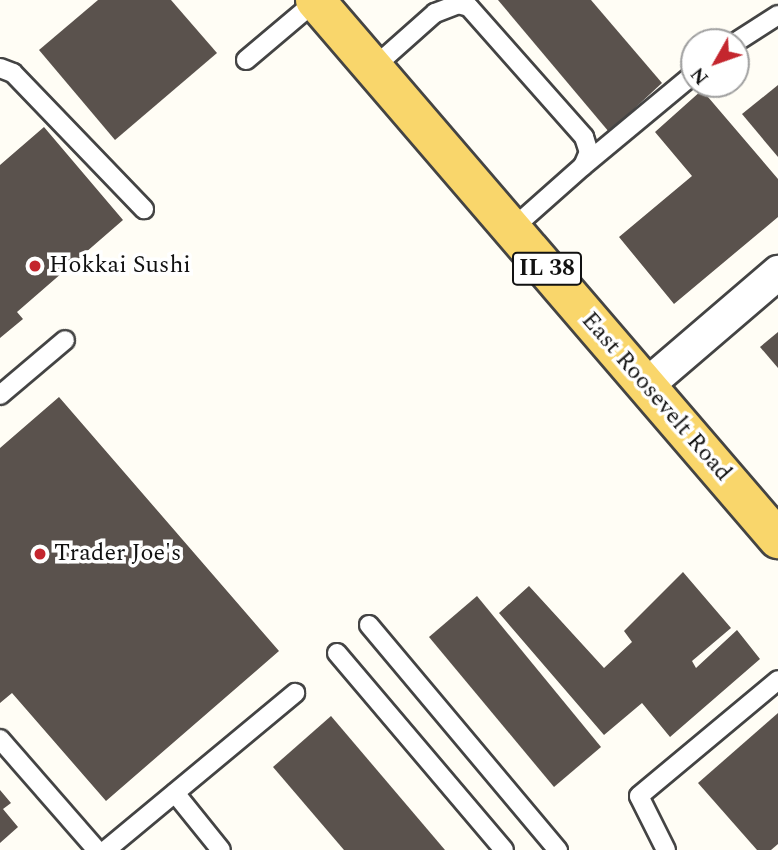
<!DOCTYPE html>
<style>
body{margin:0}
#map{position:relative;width:778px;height:850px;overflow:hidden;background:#fffdf5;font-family:Spectral,serif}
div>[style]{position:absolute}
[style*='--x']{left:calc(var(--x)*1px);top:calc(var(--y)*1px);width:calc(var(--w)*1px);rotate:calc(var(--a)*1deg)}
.building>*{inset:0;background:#5a524d}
.roads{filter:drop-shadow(2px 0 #444) drop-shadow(-2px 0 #444) drop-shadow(0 2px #444) drop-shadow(0 -2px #444)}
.service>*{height:18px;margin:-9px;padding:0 9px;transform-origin:9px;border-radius:9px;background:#fff}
.minor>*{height:33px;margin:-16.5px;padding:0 16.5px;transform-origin:16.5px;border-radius:16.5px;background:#fff}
.primary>*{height:38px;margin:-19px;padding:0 19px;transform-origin:19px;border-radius:19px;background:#f9d66b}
.dots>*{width:19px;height:19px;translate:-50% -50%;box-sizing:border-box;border:4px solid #fff;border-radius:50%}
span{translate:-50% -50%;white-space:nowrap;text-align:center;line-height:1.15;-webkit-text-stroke:7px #fff;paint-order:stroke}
.shield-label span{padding:2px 5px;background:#fff;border:2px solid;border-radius:5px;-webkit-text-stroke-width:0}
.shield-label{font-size:23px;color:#111;font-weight:700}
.poi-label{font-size:24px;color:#111}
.left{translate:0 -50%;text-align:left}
.street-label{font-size:24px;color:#111}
.north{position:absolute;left:680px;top:28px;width:70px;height:70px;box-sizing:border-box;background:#fff;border:2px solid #a0a0a0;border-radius:50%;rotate:230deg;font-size:19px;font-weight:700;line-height:28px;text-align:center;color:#111}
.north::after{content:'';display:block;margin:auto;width:24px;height:32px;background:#c4262e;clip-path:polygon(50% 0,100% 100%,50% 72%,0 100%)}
</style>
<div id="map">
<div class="building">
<div style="clip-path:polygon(98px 0,171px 0,217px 53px,115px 140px,39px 50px)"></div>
<div style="clip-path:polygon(498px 0,591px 0,662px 83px,609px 132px)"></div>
<div style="clip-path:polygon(778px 85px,778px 157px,742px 114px)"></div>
<div style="clip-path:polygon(702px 90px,778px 179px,778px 217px,674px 304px,619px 237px,692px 176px,655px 132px)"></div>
<div style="clip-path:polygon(44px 127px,123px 220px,17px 312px,23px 319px,0 338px,0 165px)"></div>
<div style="clip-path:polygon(778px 332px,778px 368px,760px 347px)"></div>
<div style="clip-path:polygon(59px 397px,279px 651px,106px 801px,12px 693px,0 703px,0 448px)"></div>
<div style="clip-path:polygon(683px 572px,731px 628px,692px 661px,696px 668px,737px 630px,760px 659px,670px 737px,642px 703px,604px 735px,499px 613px,529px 586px,604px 668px,632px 642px,624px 631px)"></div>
<div style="clip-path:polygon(477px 596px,601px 747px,554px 787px,429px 637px)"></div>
<div style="clip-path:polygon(778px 713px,778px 844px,771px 850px,757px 850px,698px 783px)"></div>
<div style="clip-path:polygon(331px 716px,445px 850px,344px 850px,273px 767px)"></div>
<div style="clip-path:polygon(0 790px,11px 803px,3px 809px,18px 827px,0 843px)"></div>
</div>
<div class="roads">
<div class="service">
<div style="--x:736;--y:42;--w:50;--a:-32.7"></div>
<div style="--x:246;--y:60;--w:92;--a:-40.1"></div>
<div style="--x:0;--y:68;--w:14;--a:21"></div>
<div style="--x:13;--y:73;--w:189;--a:46.1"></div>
<div style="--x:373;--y:68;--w:83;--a:-41.6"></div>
<div style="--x:435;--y:13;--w:25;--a:-21"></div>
<div style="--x:458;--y:4;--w:11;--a:15"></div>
<div style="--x:469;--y:7;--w:174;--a:48.5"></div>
<div style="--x:584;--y:137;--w:16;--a:72"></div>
<div style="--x:589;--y:152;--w:15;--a:113"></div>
<div style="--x:583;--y:166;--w:95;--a:138.4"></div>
<div style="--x:583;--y:166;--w:144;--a:-39.7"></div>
<div style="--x:0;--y:395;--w:85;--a:-40.2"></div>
<div style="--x:369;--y:625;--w:294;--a:50"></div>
<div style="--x:337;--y:653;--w:258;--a:49.7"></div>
<div style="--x:0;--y:739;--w:147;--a:48.9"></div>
<div style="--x:175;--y:793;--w:73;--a:51.1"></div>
<div style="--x:106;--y:850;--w:246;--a:-39.7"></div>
<div style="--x:666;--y:850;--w:60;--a:-116.6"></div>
<div style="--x:639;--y:796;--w:181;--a:-39.8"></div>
</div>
<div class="minor">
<div style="--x:646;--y:385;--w:174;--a:-40.6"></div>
</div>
<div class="primary">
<div style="--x:315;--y:0;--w:711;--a:49.34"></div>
</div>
</div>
<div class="dots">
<div style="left:35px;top:266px;background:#c4262e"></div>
<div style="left:40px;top:554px;background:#c4262e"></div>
</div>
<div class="shield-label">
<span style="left:547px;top:269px">IL 38</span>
</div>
<div class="poi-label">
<span class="left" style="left:49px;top:266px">Hokkai Sushi</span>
<span class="left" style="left:54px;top:554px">Trader Joe's</span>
</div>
<div class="street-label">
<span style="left:656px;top:397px;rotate:49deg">East Roosevelt Road</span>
</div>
<div class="north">N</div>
</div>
